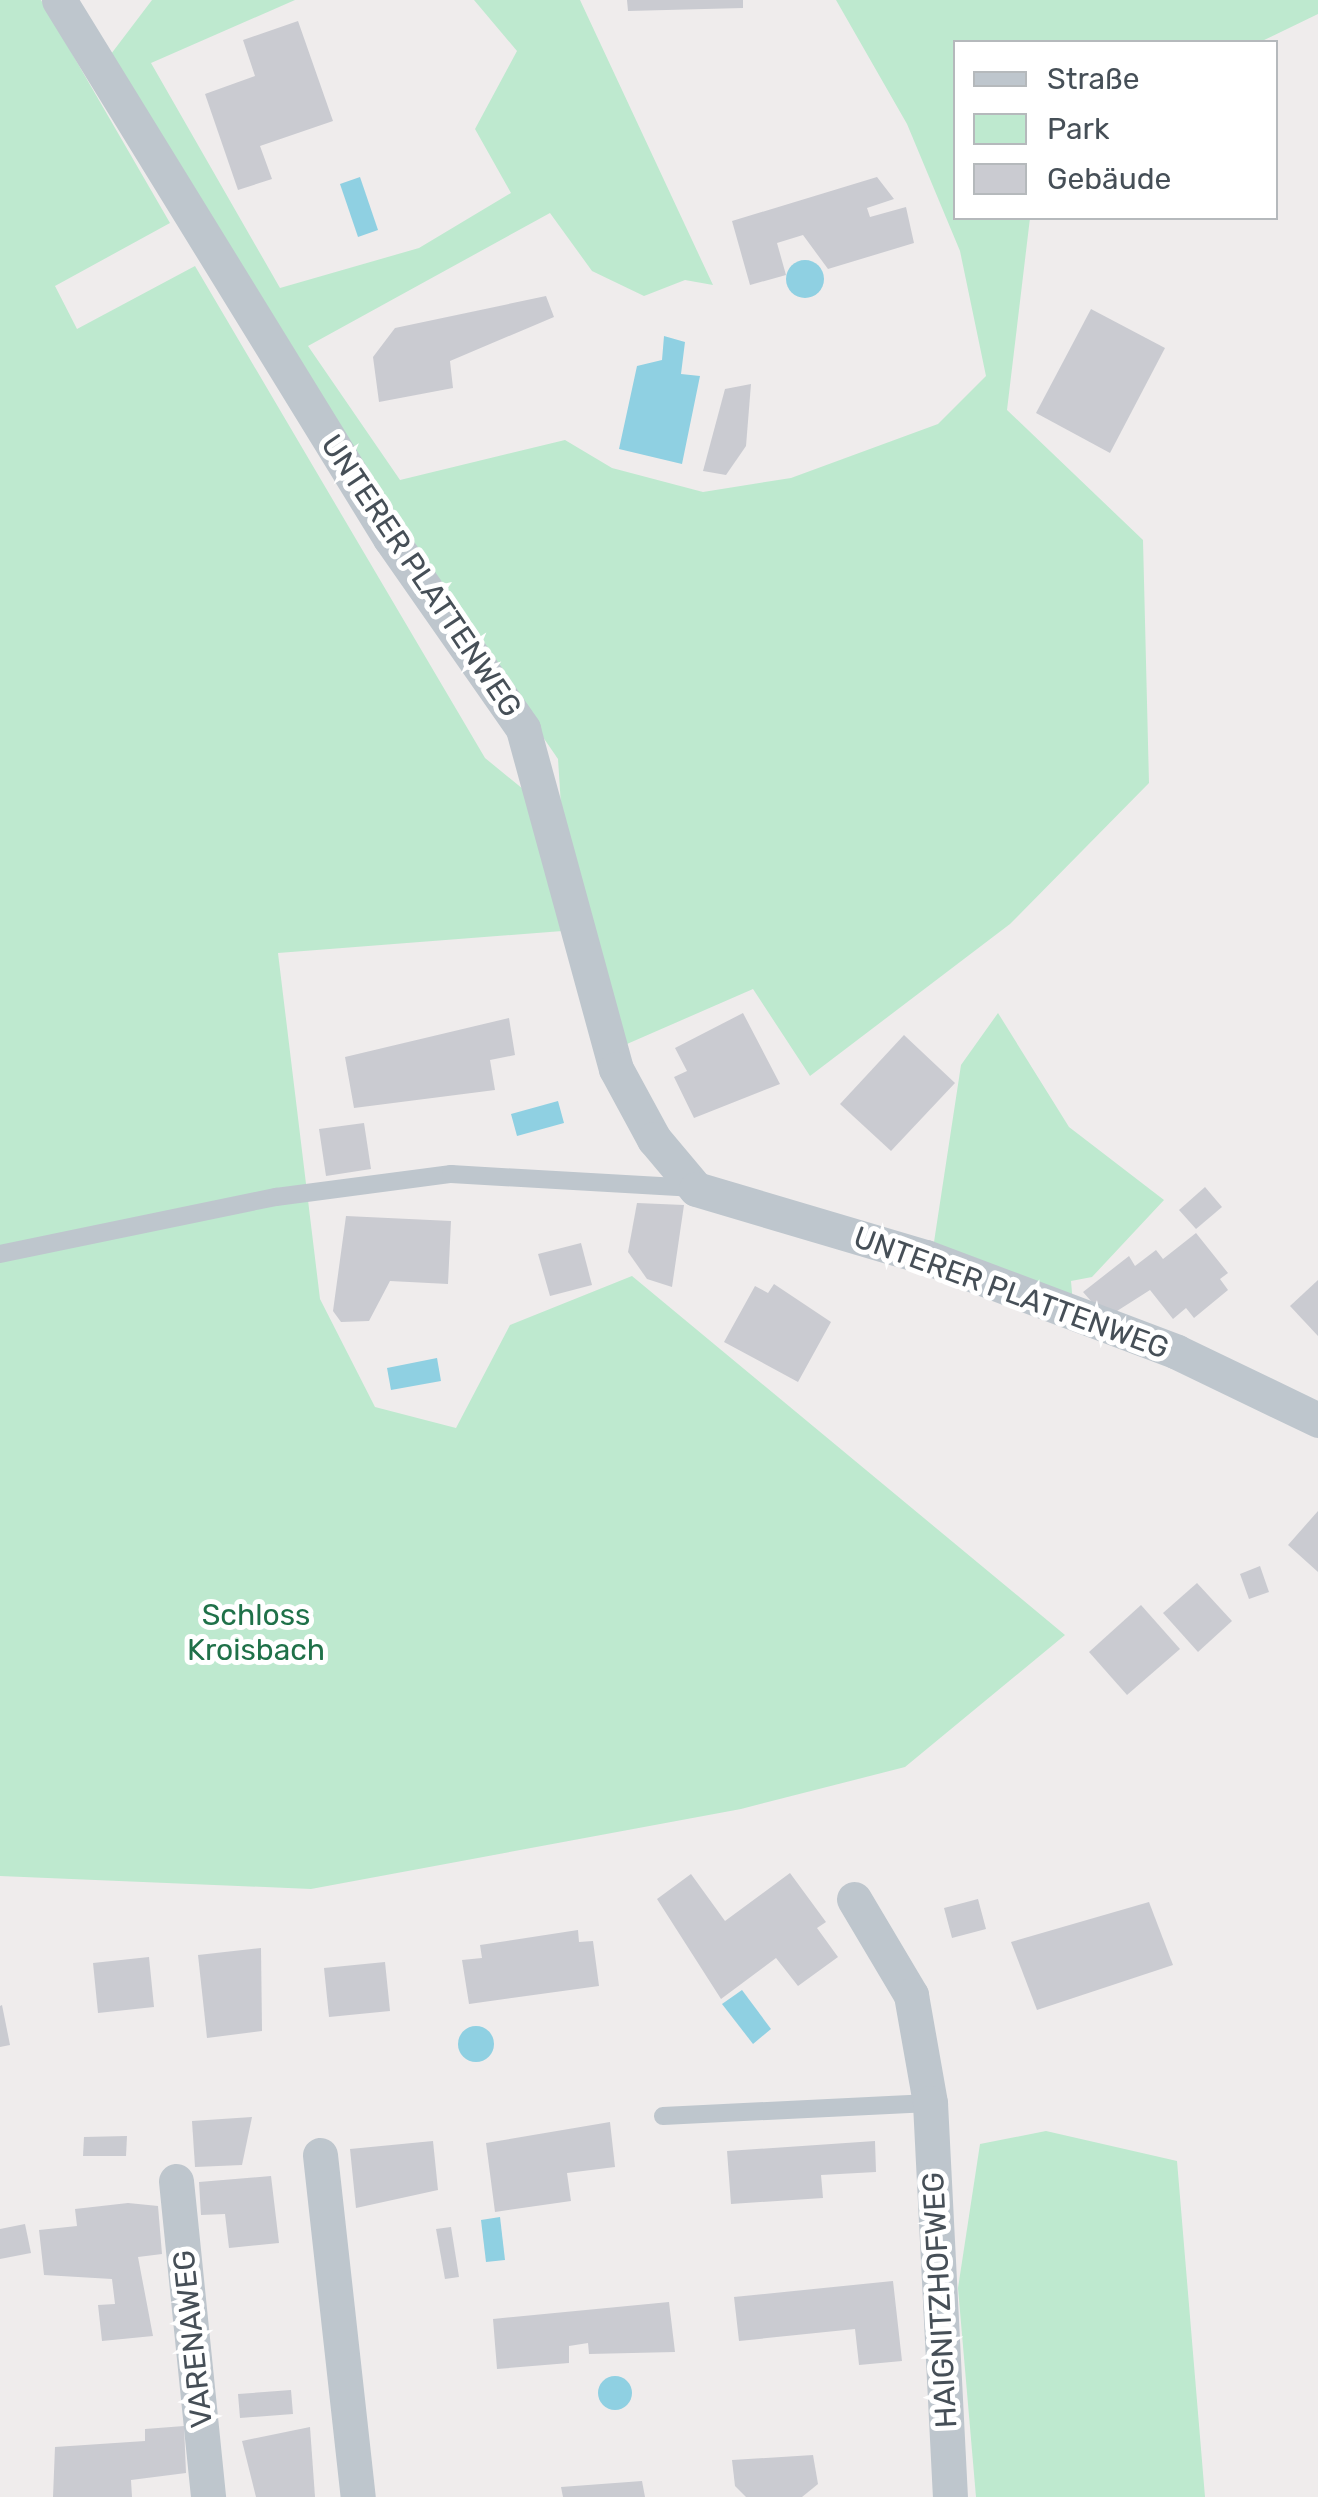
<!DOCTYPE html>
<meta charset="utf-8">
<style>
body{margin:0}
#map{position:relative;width:1318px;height:2497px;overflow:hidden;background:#efecec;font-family:Rubik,sans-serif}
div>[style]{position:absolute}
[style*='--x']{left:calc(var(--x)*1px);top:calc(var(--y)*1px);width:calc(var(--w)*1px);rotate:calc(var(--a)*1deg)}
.green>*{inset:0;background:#bee9cf}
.water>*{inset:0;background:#8fd0e2}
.round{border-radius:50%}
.building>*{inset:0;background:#cacbd1}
.lane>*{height:18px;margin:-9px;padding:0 9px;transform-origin:9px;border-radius:9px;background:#bec6cd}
.street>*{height:35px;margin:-17.5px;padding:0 17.5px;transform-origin:17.5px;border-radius:17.5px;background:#bec6cd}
span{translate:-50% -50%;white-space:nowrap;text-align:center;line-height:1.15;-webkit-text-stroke:10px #fff;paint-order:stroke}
.street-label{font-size:30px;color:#464f57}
.park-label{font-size:30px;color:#1f7149}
.legend{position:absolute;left:953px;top:40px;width:325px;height:180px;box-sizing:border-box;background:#fff;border:2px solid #b5b9bc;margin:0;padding:12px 18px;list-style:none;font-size:30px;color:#464f57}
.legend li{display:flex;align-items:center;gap:20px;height:50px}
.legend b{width:50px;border:2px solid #b5b9bc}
</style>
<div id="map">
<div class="green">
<div style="clip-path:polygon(0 0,41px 0,170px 223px,55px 286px,77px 329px,195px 266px,485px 758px,562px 821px,558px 759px,364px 477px,108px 58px,152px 0,295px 0,151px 63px,280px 288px,419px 248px,511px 193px,475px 129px,517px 51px,474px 0,580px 0,713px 285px,685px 280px,644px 296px,592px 271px,550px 213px,308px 346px,400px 480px,565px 440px,612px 468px,703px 492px,791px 478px,938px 424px,986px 376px,960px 251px,907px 124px,836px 0,1318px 0,1318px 14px,1260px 42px,956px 42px,956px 218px,1030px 218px,1007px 410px,1143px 540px,1149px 783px,1010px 924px,810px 1076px,753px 989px,627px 1044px,588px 929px,278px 953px,320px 1299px,375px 1407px,456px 1428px,510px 1325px,632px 1276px,1065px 1635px,905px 1767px,741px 1809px,311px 1889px,0 1876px)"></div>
<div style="clip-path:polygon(998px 1013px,1069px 1127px,1164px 1200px,1092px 1277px,1071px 1281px,1073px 1304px,934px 1242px,961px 1065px)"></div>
<div style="clip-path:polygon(1046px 2131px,1177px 2161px,1205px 2497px,976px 2497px,958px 2288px,980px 2144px)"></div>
</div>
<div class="water">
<div style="clip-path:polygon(360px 177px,378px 230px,358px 237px,340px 184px)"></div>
<div class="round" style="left:786px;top:260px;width:38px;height:38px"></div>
<div style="clip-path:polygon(664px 336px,685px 342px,681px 374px,700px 376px,682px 464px,619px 449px,637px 366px,662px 360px)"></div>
<div style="clip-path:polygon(558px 1101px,564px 1123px,517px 1136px,511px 1114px)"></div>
<div style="clip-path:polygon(437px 1358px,441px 1381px,391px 1390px,387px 1368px)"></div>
<div style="clip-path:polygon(742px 1990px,771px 2029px,753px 2044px,722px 2004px)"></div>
<div class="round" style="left:458px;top:2026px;width:36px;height:36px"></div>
<div style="clip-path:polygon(500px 2217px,505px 2260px,486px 2262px,481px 2220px)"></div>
<div class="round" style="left:598px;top:2376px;width:34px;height:34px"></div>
</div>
<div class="building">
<div style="clip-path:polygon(627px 0,743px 0,743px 8px,628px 11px)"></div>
<div style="clip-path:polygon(298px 21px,333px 121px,260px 146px,272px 179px,238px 190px,205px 94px,255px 76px,243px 40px)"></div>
<div style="clip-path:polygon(877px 177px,894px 199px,867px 208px,870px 217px,906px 207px,914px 243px,828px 269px,803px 235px,777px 243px,786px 275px,750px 285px,732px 221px)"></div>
<div style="clip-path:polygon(546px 296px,554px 317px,450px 361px,453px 388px,379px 402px,373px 357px,395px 328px)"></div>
<div style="clip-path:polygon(1091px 309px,1165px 348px,1110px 453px,1036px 413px)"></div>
<div style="clip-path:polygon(751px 384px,746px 446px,726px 475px,703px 471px,725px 389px)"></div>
<div style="clip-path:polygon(743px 1013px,780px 1084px,694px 1118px,674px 1077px,687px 1071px,675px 1048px)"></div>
<div style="clip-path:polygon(509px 1018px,515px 1055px,490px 1060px,495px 1090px,354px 1108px,345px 1057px)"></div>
<div style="clip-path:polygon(904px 1035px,955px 1083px,891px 1151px,840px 1104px)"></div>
<div style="clip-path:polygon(364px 1123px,371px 1169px,326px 1176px,319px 1129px)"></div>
<div style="clip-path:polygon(1205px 1187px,1222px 1207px,1196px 1229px,1179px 1210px)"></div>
<div style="clip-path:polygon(637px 1203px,684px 1205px,672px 1287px,647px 1279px,628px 1252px)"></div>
<div style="clip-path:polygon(346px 1216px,451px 1221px,448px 1284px,390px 1281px,369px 1321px,341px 1322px,333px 1311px)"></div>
<div style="clip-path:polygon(1196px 1233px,1228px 1273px,1220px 1279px,1228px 1290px,1194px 1318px,1186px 1308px,1173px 1319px,1150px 1290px,1106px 1318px,1083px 1292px,1129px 1256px,1135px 1266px,1156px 1250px,1163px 1259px)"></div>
<div style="clip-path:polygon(581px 1243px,592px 1285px,550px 1296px,538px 1254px)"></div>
<div style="clip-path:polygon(1318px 1280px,1318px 1336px,1290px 1306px)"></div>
<div style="clip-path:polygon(774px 1284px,831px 1322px,798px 1382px,724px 1342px,755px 1286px,768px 1293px)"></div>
<div style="clip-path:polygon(1318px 1511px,1318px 1572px,1288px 1545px)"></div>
<div style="clip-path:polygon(1260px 1566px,1269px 1592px,1249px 1599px,1240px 1574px)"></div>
<div style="clip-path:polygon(1197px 1583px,1232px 1621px,1198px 1652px,1163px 1613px)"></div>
<div style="clip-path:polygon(1141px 1605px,1180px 1649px,1127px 1695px,1089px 1652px)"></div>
<div style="clip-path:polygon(790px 1873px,826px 1922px,817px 1928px,838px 1957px,798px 1986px,776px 1958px,721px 1999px,657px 1899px,691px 1874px,725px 1921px)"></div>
<div style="clip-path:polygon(978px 1899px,986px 1929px,952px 1938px,944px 1908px)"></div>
<div style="clip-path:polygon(1149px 1902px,1173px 1965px,1037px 2010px,1011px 1942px)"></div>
<div style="clip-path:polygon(578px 1930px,579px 1942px,593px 1941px,599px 1986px,469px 2004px,462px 1960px,482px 1958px,480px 1945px)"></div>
<div style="clip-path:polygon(261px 1948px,262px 2031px,207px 2038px,198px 1955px)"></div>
<div style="clip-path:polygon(149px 1957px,154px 2007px,98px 2013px,93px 1963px)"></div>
<div style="clip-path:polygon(385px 1962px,390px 2011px,329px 2017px,324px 1968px)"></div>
<div style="clip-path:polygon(2px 2005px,10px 2045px,0 2047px,0 2006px)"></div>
<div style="clip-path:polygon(252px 2117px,242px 2165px,195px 2167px,192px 2121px)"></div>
<div style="clip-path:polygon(610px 2122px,615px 2167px,567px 2173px,571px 2201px,495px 2212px,486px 2143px)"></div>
<div style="clip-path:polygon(127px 2136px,126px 2156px,83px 2156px,84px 2137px)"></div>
<div style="clip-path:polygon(433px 2141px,438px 2190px,356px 2208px,350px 2149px)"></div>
<div style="clip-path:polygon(875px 2141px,876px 2172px,821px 2175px,823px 2198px,731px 2204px,727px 2151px)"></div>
<div style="clip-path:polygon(271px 2176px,279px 2243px,229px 2248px,225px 2214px,201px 2215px,199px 2182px)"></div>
<div style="clip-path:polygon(128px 2203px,158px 2206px,162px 2254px,138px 2257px,153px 2336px,102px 2341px,98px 2305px,115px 2304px,112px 2279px,44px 2275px,39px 2230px,77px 2226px,75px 2209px)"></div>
<div style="clip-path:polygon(25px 2224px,31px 2253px,0 2259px,0 2229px)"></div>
<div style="clip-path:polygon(451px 2227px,459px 2277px,445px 2279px,436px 2229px)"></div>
<div style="clip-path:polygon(893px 2281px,902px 2361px,859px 2365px,855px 2329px,739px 2341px,734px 2297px)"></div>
<div style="clip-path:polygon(669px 2302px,675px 2352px,589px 2354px,588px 2343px,569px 2346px,569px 2363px,497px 2369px,493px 2319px)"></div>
<div style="clip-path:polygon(291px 2390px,293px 2414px,240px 2418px,238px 2394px)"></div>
<div style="clip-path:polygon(184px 2426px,186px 2473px,131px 2480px,132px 2497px,53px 2497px,55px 2447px,145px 2441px,145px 2429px)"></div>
<div style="clip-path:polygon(310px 2427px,315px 2497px,256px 2497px,242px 2441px)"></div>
<div style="clip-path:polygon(813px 2455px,818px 2484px,802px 2497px,746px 2497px,735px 2486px,732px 2460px)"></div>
<div style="clip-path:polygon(642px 2481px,645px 2497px,563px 2497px,561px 2487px)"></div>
</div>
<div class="lane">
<div style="--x:0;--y:1254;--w:282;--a:-11.7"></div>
<div style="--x:276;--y:1197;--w:177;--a:-7.5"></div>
<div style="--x:451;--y:1174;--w:240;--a:3.3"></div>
<div style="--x:663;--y:2116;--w:267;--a:-2.8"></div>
</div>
<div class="street">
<div style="--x:59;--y:0;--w:632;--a:58.4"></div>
<div style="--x:390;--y:538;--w:233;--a:55.1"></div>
<div style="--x:523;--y:729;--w:352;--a:74.7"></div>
<div style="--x:616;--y:1069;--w:80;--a:61.5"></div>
<div style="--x:654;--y:1139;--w:65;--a:50"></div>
<div style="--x:696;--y:1189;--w:240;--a:16.5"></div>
<div style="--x:926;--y:1257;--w:268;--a:20.7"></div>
<div style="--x:1177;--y:1352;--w:157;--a:25.7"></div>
<div style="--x:854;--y:1899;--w:112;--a:59.3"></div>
<div style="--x:911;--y:1995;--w:110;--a:80"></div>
<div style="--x:930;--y:2103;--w:395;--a:87.1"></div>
<div style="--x:320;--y:2155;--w:344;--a:83.7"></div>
<div style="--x:176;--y:2181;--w:318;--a:84.2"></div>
</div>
<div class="street-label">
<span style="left:421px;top:576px;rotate:56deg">UNTERER PLATTENWEG</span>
<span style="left:1011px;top:1293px;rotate:20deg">UNTERER PLATTENWEG</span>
<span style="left:940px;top:2300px;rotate:-93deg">HAIGNITZHOFWEG</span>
<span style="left:193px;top:2339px;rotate:-96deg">VARENAWEG</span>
</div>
<div class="park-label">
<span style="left:256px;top:1632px">Schloss<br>Kroisbach</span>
</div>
<ul class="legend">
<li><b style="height:12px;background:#bec6cd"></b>Straße</li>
<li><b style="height:28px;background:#bee9cf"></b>Park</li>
<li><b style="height:28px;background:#cacbd1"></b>Gebäude</li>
</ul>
</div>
